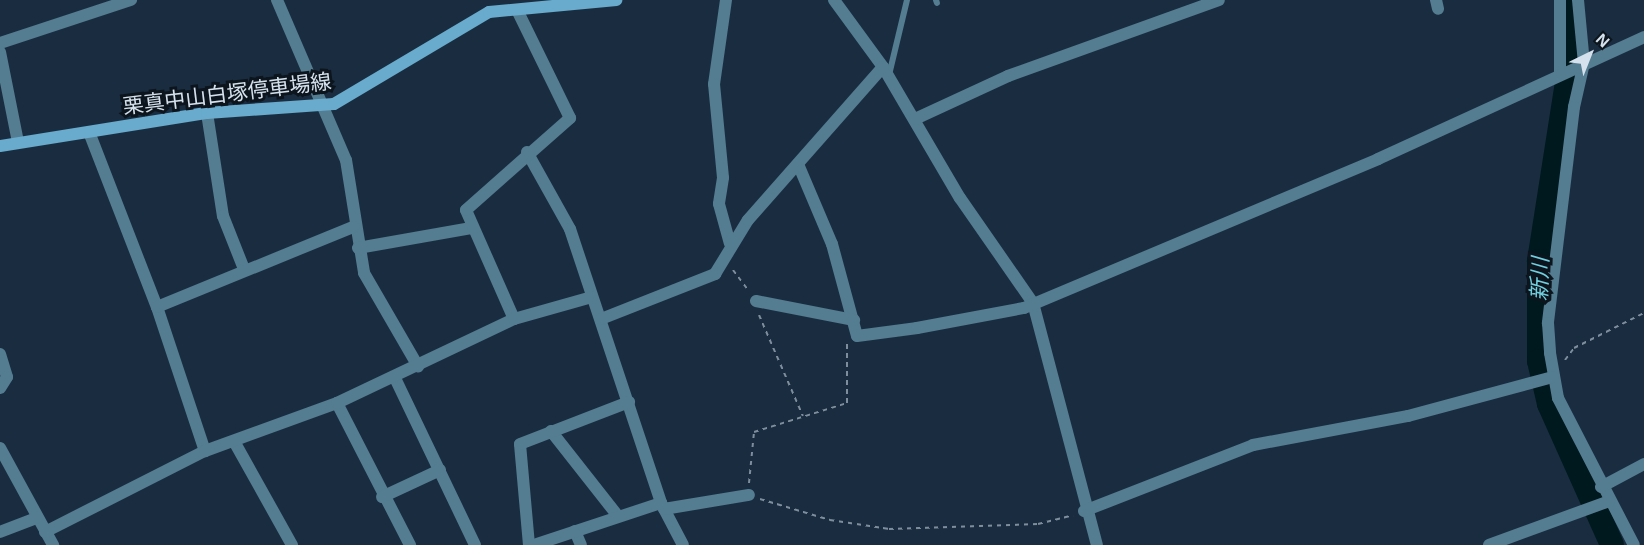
<!DOCTYPE html>
<meta charset="utf-8">
<style>
body{margin:0}
#map{position:relative;width:1644px;height:545px;overflow:hidden;background:#1a2d40;font-family:Helvetica,"Noto Sans JP",sans-serif}
div>[style]{position:absolute}
[style*='--x']{left:calc(var(--x)*1px);top:calc(var(--y)*1px);width:calc(var(--w)*1px);rotate:calc(var(--a)*1deg)}
.river>*{height:24px;margin:-12px;padding:0 12px;transform-origin:12px;border-radius:12px;background:#00191e}
.path>*{height:2px;margin-top:-1px;transform-origin:0;background:repeating-linear-gradient(90deg,#7e8e9d 0 4.5px,transparent 0 9px)}
.service>*{height:6px;margin:-3px;padding:0 3px;transform-origin:3px;border-radius:3px;background:#547d91}
.minor>*{height:12px;margin:-6px;padding:0 6px;transform-origin:6px;border-radius:6px;background:#547d91}
.secondary>*{height:12px;margin:-6px;padding:0 6px;transform-origin:6px;border-radius:6px;background:#68abcc}
span{translate:-50% -50%;white-space:nowrap;text-align:center;line-height:1.15;-webkit-text-stroke:6px #0c151d;paint-order:stroke}
.street-label{font-size:21px;color:#d5e1ed}
.water-label{font-size:22px;color:#70cfdf;font-style:italic}
.north{position:absolute;left:1560px;top:24px;width:60px;height:60px;-webkit-text-stroke:4px #0c151d;paint-order:stroke;rotate:43deg;font-size:16px;font-weight:700;line-height:24px;text-align:center;color:#d5e1ed}
.north::after{content:'';display:block;margin:auto;width:21px;height:27px;background:#d5e1ed;clip-path:polygon(50% 0,100% 100%,50% 72%,0 100%)}
</style>
<div id="map">
<div class="river">
<div style="--x:1569;--y:0;--w:50;--a:86.6"></div>
<div style="--x:1572;--y:50;--w:214;--a:98.9"></div>
<div style="--x:1539;--y:261;--w:100;--a:90"></div>
<div style="--x:1539;--y:361;--w:44;--a:76.9"></div>
<div style="--x:1549;--y:404;--w:154;--a:65.9"></div>
</div>
<div class="path">
<div style="--x:733;--y:270;--w:26;--a:53"></div>
<div style="--x:759;--y:315;--w:110;--a:66.5"></div>
<div style="--x:1565;--y:360;--w:15;--a:-53"></div>
<div style="--x:1574;--y:348;--w:78;--a:-26.6"></div>
<div style="--x:749;--y:483;--w:51;--a:-84.4"></div>
<div style="--x:754;--y:432;--w:97;--a:-17.3"></div>
<div style="--x:847;--y:403;--w:61;--a:-90"></div>
<div style="--x:760;--y:499;--w:73;--a:16.7"></div>
<div style="--x:830;--y:520;--w:60;--a:8.7"></div>
<div style="--x:889;--y:529;--w:149;--a:-1.9"></div>
<div style="--x:1038;--y:524;--w:36;--a:-14"></div>
</div>
<div class="service">
<div style="--x:936;--y:0;--w:3;--a:72"></div>
<div style="--x:889;--y:75;--w:77;--a:-76.5"></div>
</div>
<div class="minor">
<div style="--x:277;--y:0;--w:174;--a:66.7"></div>
<div style="--x:346;--y:160;--w:114;--a:80.9"></div>
<div style="--x:364;--y:273;--w:108;--a:59.9"></div>
<div style="--x:726;--y:0;--w:85;--a:98.1"></div>
<div style="--x:714;--y:84;--w:94;--a:84.5"></div>
<div style="--x:723;--y:178;--w:26;--a:99"></div>
<div style="--x:719;--y:204;--w:41;--a:74.6"></div>
<div style="--x:834;--y:0;--w:83;--a:53.8"></div>
<div style="--x:883;--y:67;--w:152;--a:59.6"></div>
<div style="--x:960;--y:198;--w:128;--a:55.2"></div>
<div style="--x:1033;--y:303;--w:250;--a:75.2"></div>
<div style="--x:1436;--y:0;--w:9;--a:77"></div>
<div style="--x:1560;--y:0;--w:75;--a:90"></div>
<div style="--x:1578;--y:0;--w:63;--a:84.6"></div>
<div style="--x:1584;--y:63;--w:45;--a:102.8"></div>
<div style="--x:1574;--y:107;--w:218;--a:96.9"></div>
<div style="--x:1548;--y:323;--w:30;--a:86"></div>
<div style="--x:1550;--y:353;--w:46;--a:79.9"></div>
<div style="--x:1558;--y:398;--w:165;--a:62.7"></div>
<div style="--x:0;--y:43;--w:138;--a:-18.2"></div>
<div style="--x:0;--y:52;--w:92;--a:78.7"></div>
<div style="--x:207;--y:113;--w:104;--a:81.2"></div>
<div style="--x:223;--y:216;--w:57;--a:68.4"></div>
<div style="--x:915;--y:119;--w:102;--a:-24.8"></div>
<div style="--x:1008;--y:76;--w:224;--a:-19.8"></div>
<div style="--x:89;--y:132;--w:188;--a:68.8"></div>
<div style="--x:157;--y:307;--w:152;--a:71.6"></div>
<div style="--x:527;--y:152;--w:88;--a:60.8"></div>
<div style="--x:570;--y:229;--w:289;--a:71.6"></div>
<div style="--x:661;--y:503;--w:47;--a:62.4"></div>
<div style="--x:798;--y:164;--w:87;--a:67"></div>
<div style="--x:832;--y:244;--w:95;--a:74.8"></div>
<div style="--x:857;--y:336;--w:61;--a:-7.6"></div>
<div style="--x:917;--y:328;--w:109;--a:-10.6"></div>
<div style="--x:1024;--y:308;--w:384;--a:-22.8"></div>
<div style="--x:1378;--y:159;--w:293;--a:-24.6"></div>
<div style="--x:358;--y:248;--w:115;--a:-10"></div>
<div style="--x:756;--y:301;--w:100;--a:11"></div>
<div style="--x:157;--y:307;--w:212;--a:-22.2"></div>
<div style="--x:514;--y:319;--w:119;--a:-113.8"></div>
<div style="--x:466;--y:210;--w:139;--a:-41.5"></div>
<div style="--x:570;--y:118;--w:120;--a:-116.1"></div>
<div style="--x:601;--y:319;--w:123;--a:-21.5"></div>
<div style="--x:715;--y:274;--w:63;--a:-58.6"></div>
<div style="--x:748;--y:220;--w:204;--a:-48.6"></div>
<div style="--x:0;--y:354;--w:24;--a:73"></div>
<div style="--x:7;--y:377;--w:13;--a:122"></div>
<div style="--x:395;--y:378;--w:185;--a:64.4"></div>
<div style="--x:337;--y:403;--w:160;--a:62.8"></div>
<div style="--x:551;--y:431;--w:108;--a:51.8"></div>
<div style="--x:235;--y:443;--w:117;--a:60.8"></div>
<div style="--x:0;--y:448;--w:111;--a:61.3"></div>
<div style="--x:1601;--y:487;--w:49;--a:-28.1"></div>
<div style="--x:382;--y:497;--w:64;--a:-25"></div>
<div style="--x:664;--y:509;--w:86;--a:-9.4"></div>
<div style="--x:1084;--y:511;--w:181;--a:-21.3"></div>
<div style="--x:1253;--y:445;--w:158;--a:-10.6"></div>
<div style="--x:1408;--y:416;--w:150;--a:-15.1"></div>
<div style="--x:575;--y:531;--w:15;--a:67"></div>
<div style="--x:0;--y:532;--w:40;--a:-21"></div>
<div style="--x:45;--y:532;--w:179;--a:-26.9"></div>
<div style="--x:205;--y:451;--w:140;--a:-20"></div>
<div style="--x:337;--y:403;--w:196;--a:-25.4"></div>
<div style="--x:514;--y:319;--w:81;--a:-15.8"></div>
<div style="--x:529;--y:545;--w:101;--a:-95.1"></div>
<div style="--x:520;--y:444;--w:117;--a:-21.1"></div>
<div style="--x:534;--y:545;--w:134;--a:-18.3"></div>
<div style="--x:1489;--y:545;--w:128;--a:-20.1"></div>
</div>
<div class="secondary">
<div style="--x:0;--y:146;--w:210;--a:-9.1"></div>
<div style="--x:207;--y:113;--w:127;--a:-4.1"></div>
<div style="--x:334;--y:104;--w:180;--a:-30.7"></div>
<div style="--x:489;--y:12;--w:128;--a:-5.4"></div>
</div>
<div class="street-label">
<span style="left:227px;top:94px;rotate:-7deg">栗真中山白塚停車場線</span>
</div>
<div class="water-label">
<span style="left:1540px;top:279px;rotate:-88deg">新川</span>
</div>
<div class="north">N</div>
</div>
